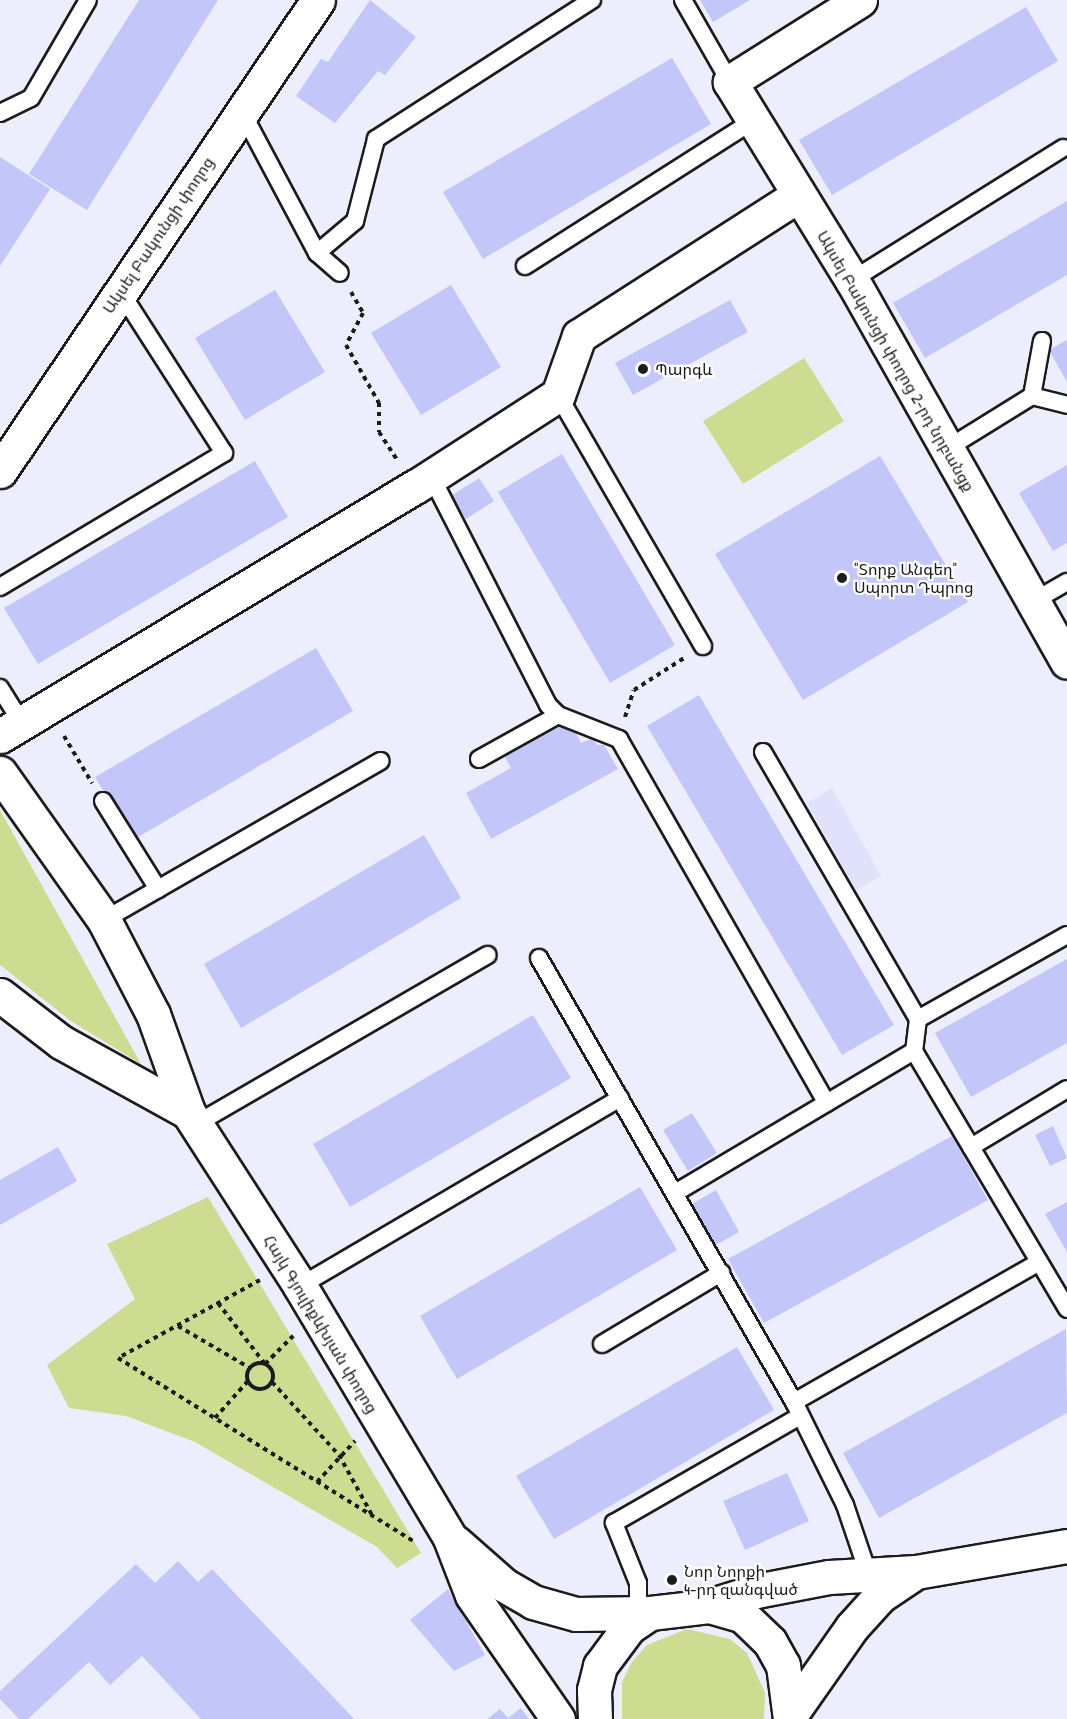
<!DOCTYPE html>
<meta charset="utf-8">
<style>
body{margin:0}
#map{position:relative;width:1067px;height:1719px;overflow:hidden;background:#edeefd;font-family:"Patrick Hand","Noto Sans Armenian",sans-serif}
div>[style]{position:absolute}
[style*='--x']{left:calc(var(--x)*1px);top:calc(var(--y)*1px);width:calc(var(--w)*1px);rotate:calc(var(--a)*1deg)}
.built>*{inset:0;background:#e0e2fc}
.green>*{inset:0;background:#cddc90}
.building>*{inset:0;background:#c2c6f8}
.path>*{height:4px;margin-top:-2px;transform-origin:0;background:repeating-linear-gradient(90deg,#1c1c1c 0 4.5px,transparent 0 9px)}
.path>.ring{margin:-2px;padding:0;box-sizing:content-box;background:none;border:4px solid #1c1c1c;border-radius:50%}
.roads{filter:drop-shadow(2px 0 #1c1c1c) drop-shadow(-2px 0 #1c1c1c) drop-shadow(0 2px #1c1c1c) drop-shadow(0 -2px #1c1c1c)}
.service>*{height:16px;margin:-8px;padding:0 8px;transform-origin:8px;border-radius:8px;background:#fff}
.minor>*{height:33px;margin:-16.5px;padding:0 16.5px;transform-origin:16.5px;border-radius:16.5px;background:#fff}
.tertiary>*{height:33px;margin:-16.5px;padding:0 16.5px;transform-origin:16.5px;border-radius:16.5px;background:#fff}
.secondary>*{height:33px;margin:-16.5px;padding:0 16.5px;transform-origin:16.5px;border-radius:16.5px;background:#fff}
.dots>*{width:16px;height:16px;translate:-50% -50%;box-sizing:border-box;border:3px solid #fff;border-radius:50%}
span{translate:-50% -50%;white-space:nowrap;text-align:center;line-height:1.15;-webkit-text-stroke:4.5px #fff;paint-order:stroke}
.street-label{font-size:16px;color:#1c1c1c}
.poi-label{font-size:16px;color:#1c1c1c}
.left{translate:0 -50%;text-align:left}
</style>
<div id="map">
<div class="built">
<div style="clip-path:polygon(832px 788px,881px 876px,856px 890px,807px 803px)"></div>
</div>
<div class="green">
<div style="clip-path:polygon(804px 358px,844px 421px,743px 484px,703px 421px)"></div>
<div style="clip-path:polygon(0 810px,141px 1064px,71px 1021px,0 965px)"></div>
<div style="clip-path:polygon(208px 1197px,421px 1553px,397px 1568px,377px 1547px,195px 1442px,126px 1416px,69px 1408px,47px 1365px,135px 1299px,107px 1244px)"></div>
<div style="clip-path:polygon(687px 1629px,730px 1639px,747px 1653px,765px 1693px,764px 1719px,622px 1719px,622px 1682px,632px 1662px,647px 1645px)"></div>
</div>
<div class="building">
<div style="clip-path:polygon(139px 0,218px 0,87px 210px,29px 174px)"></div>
<div style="clip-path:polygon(370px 0,416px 37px,385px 75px,378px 71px,335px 123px,296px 96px,321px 59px,328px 62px)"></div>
<div style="clip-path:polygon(700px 0,750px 0,713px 22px)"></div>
<div style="clip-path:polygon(1026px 7px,1058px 61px,832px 195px,799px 140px)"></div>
<div style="clip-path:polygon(672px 58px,711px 124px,483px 259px,443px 192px)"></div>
<div style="clip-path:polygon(0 157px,50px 189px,0 266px)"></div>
<div style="clip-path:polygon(1067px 201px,1067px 275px,925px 358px,893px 303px)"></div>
<div style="clip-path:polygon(451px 285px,501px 367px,421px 415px,371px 333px)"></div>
<div style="clip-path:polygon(275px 290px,325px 372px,245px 420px,195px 338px)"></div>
<div style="clip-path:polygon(730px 300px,748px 332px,633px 395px,615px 363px)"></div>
<div style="clip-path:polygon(1067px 340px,1067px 382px,1049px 350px)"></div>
<div style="clip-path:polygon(562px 454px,675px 645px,610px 683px,498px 492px)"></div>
<div style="clip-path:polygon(880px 456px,968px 602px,803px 700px,715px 554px)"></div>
<div style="clip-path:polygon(255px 461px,288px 517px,38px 664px,4px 608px)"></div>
<div style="clip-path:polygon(1067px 465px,1067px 543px,1053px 551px,1019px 493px)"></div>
<div style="clip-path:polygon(479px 478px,494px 501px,466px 519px,451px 496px)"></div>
<div style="clip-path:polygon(316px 648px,353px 711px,133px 840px,95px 777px)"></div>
<div style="clip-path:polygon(699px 695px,894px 1025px,842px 1055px,647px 726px)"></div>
<div style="clip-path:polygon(565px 724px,575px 731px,581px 743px,593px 738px,597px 745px,604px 745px,618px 769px,491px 839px,466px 793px,511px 768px,505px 757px)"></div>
<div style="clip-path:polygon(424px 835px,461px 898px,241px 1028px,204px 964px)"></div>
<div style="clip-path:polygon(1067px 959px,1067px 1043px,971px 1097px,935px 1033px)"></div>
<div style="clip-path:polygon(533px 1015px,571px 1078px,350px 1207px,313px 1144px)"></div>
<div style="clip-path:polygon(692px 1113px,717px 1153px,688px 1171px,663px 1130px)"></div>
<div style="clip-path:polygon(1053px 1126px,1067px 1158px,1050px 1166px,1035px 1135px)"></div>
<div style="clip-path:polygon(952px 1136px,988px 1200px,764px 1323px,728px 1259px)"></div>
<div style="clip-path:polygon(58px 1147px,77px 1181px,0 1225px,0 1180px)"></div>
<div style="clip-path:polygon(640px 1187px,677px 1250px,457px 1379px,420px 1316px)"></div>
<div style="clip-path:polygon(716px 1190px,739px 1232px,716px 1245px,692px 1204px)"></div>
<div style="clip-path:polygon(1067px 1202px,1067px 1252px,1045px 1214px)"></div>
<div style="clip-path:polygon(1066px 1329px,1067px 1413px,879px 1518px,843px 1453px)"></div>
<div style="clip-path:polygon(737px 1347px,774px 1410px,554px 1539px,516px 1476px)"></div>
<div style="clip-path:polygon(787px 1473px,809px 1521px,745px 1550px,723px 1501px)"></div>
<div style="clip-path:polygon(178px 1561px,198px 1582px,212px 1569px,354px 1719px,201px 1719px,142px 1656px,110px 1685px,89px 1662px,28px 1719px,19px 1719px,0 1699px,0 1691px,136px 1564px,155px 1583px)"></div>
<div style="clip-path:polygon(448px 1589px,485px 1655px,454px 1671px,410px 1620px)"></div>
<div style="clip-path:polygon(521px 1708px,529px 1719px,487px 1719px,500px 1709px,508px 1718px)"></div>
</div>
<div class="path">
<div style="--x:351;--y:292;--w:24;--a:60"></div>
<div style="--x:363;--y:313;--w:36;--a:118"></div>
<div style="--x:346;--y:345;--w:67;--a:60.4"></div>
<div style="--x:379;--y:403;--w:29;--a:90"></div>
<div style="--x:379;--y:432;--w:35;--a:57"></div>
<div style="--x:625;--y:717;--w:28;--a:-72"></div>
<div style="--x:634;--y:690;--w:59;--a:-32.6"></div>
<div style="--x:64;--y:736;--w:55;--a:59.2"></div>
<div style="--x:260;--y:1280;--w:162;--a:151.2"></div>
<div style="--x:118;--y:1358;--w:347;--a:31.8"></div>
<div style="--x:218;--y:1303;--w:77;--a:52.4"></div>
<div style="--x:265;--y:1364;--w:40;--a:-45"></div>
<div style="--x:178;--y:1326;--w:83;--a:30.3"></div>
<div class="ring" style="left:247px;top:1363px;width:22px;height:22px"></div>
<div style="--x:272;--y:1382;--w:99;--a:47.5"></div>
<div style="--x:339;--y:1455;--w:68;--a:61.2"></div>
<div style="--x:215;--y:1418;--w:50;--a:-48.3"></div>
<div style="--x:317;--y:1482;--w:56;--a:-47.2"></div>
</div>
<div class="roads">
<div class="service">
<div style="--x:683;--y:0;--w:95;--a:60.2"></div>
<div style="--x:242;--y:112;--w:160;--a:62"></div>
<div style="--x:317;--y:253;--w:30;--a:41"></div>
<div style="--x:0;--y:113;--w:34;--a:-26"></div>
<div style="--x:31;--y:98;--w:113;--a:-59.8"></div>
<div style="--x:317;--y:253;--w:50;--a:-40.1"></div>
<div style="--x:355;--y:221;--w:85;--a:-75.6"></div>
<div style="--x:376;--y:139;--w:257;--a:-32.8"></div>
<div style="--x:525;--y:266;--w:268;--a:-32.5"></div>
<div style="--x:852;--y:280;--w:249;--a:-32"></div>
<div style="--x:558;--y:395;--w:290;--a:60"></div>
<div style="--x:1032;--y:396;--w:56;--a:-79.7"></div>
<div style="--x:948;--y:448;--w:99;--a:-31.8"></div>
<div style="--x:1032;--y:396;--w:36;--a:14"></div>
<div style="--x:431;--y:476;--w:257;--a:62.9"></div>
<div style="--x:548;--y:705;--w:14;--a:45"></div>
<div style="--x:558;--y:715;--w:66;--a:21.5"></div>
<div style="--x:619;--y:739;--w:419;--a:60.3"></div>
<div style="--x:0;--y:587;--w:261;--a:-30.9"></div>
<div style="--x:224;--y:453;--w:193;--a:-122.7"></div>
<div style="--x:1034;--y:601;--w:38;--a:-30"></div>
<div style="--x:0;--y:688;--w:40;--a:58"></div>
<div style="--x:763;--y:752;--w:309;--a:59.9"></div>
<div style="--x:918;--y:1019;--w:32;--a:97"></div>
<div style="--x:914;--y:1051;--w:300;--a:59.3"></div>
<div style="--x:479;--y:759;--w:90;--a:-29.1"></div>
<div style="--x:103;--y:801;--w:104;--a:58"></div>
<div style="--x:104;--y:920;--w:319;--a:-29.9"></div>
<div style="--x:539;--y:958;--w:512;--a:60.13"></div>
<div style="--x:918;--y:1019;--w:171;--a:-29.4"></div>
<div style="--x:196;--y:1124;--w:337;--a:-30.1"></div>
<div style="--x:971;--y:1147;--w:112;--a:-31.1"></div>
<div style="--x:675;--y:1193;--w:278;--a:-30.7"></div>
<div style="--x:300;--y:1286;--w:371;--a:-30.4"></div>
<div style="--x:602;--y:1344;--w:139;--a:-30.8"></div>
<div style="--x:868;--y:1573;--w:72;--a:-108.7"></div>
<div style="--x:845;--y:1505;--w:115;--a:-116.3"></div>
<div style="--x:794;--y:1402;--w:282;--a:-29.7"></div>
<div style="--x:638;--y:1614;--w:31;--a:-90"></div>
<div style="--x:638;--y:1583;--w:65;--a:-111.8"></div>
<div style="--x:614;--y:1523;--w:215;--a:-29.9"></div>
</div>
<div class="minor">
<div style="--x:860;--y:0;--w:154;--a:147.8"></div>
<div style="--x:730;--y:82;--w:233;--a:58.4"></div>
<div style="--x:852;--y:280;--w:438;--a:60.6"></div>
<div style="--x:0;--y:736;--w:484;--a:-31"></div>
<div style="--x:415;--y:487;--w:170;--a:-32.8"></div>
<div style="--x:558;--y:395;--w:63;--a:-70.4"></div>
<div style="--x:579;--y:336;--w:259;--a:-32.7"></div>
</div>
<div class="tertiary">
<div style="--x:0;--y:471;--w:568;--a:-55.97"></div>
<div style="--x:709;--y:1606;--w:49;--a:-17.7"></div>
<div style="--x:756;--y:1591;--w:74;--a:-10.9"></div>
<div style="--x:829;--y:1577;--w:87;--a:-3.3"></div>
<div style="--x:916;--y:1572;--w:153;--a:-9.8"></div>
<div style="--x:791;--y:1714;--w:106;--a:-55"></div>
<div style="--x:852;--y:1627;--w:42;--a:-47.9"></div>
<div style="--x:880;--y:1596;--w:43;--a:-33.7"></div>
</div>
<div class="secondary">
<div style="--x:0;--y:773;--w:180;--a:54.7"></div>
<div style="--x:104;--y:920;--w:106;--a:62.5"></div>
<div style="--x:153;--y:1014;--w:104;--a:70.3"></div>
<div style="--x:188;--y:1112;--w:207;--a:57.2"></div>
<div style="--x:300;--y:1286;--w:293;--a:59.2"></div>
<div style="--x:450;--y:1538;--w:61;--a:68.9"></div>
<div style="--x:472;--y:1595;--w:151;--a:55.3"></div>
<div style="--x:0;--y:995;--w:77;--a:37.6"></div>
<div style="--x:61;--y:1042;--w:145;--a:28.9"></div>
<div style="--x:455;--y:1542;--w:65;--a:41.3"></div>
<div style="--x:504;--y:1585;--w:34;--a:30"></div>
<div style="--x:533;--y:1602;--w:45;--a:15.6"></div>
<div style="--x:576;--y:1614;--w:74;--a:-0.8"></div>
<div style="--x:595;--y:1719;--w:29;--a:-92"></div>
<div style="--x:594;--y:1690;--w:25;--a:-76"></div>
<div style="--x:600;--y:1666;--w:49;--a:-53.4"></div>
<div style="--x:629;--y:1627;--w:25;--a:-34"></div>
<div style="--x:650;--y:1613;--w:59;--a:-6.8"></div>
<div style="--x:709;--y:1606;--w:35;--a:16"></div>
<div style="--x:743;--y:1616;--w:37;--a:44"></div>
<div style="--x:770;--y:1642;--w:26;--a:61"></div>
<div style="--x:783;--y:1665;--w:54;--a:82.6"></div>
</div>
</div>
<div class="dots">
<div style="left:643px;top:369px;background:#1c1c1c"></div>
<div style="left:842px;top:578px;background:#1c1c1c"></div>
<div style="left:672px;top:1580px;background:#1c1c1c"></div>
</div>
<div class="street-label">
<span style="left:158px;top:235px;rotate:-56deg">Ակսել Բակունցի փողոց</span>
<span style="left:896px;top:361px;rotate:60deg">Ակսել Բակունցի փողոց 2-րդ նրբանցք</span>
<span style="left:321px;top:1324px;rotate:59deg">Հայկ Գյուլիքևխյան փողոց</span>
</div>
<div class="poi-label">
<span class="left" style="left:655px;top:369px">Պարգև</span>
<span class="left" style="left:854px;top:578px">"Տորք Անգեղ"<br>Սպորտ Դպրոց</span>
<span class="left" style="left:684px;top:1580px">Նոր Նորքի<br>4-րդ զանգված</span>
</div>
</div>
